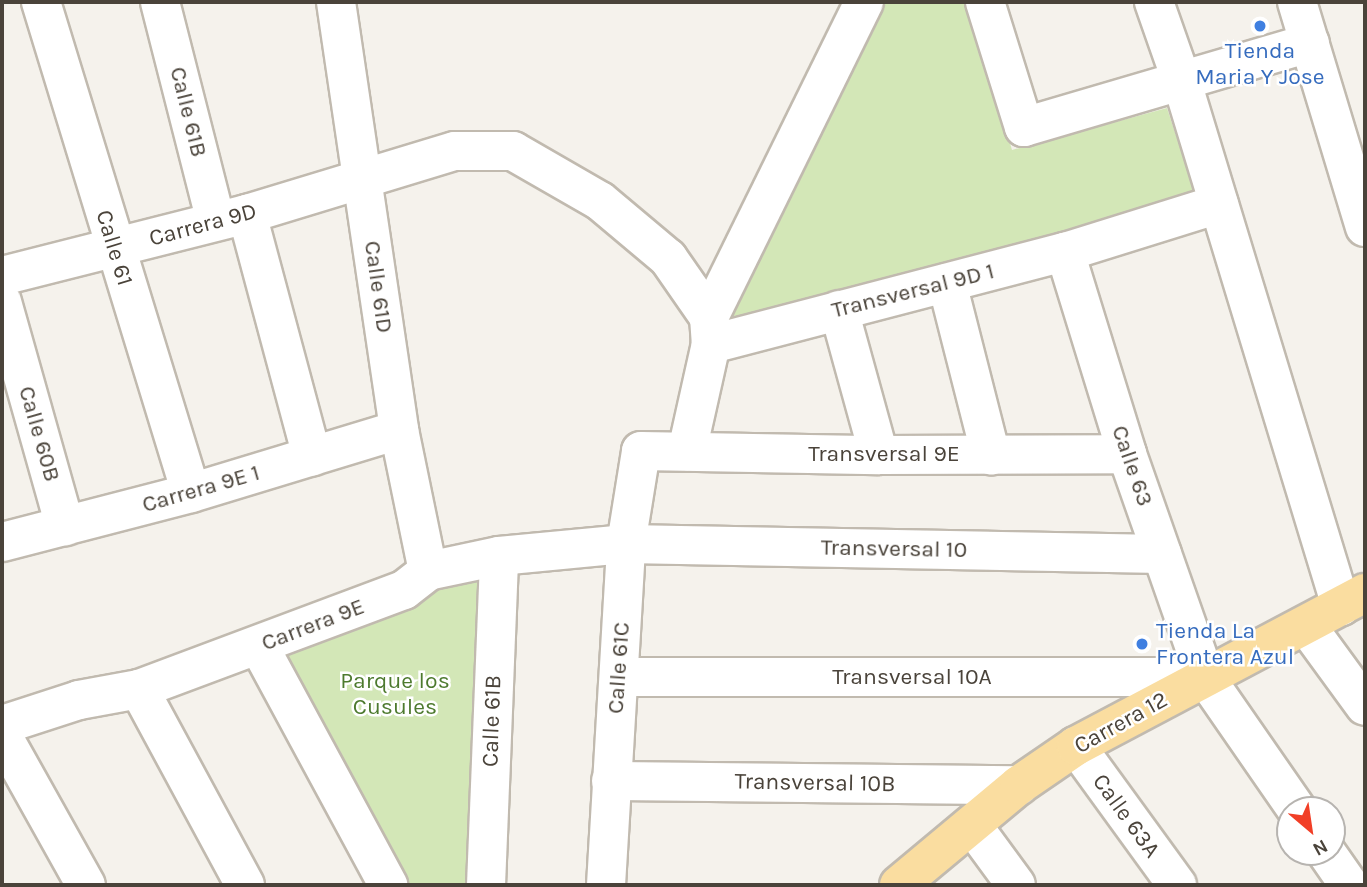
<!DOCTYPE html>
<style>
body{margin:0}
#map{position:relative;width:1367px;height:887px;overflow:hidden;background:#f5f2ec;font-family:Karla,sans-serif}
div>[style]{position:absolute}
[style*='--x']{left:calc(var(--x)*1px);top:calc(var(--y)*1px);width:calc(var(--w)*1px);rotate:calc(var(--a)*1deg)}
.green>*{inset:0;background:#d3e7b7}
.roads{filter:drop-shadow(2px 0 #c1baaf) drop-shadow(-2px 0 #c1baaf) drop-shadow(0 2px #c1baaf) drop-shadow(0 -2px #c1baaf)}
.minor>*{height:38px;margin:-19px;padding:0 19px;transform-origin:19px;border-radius:19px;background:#fff}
.major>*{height:38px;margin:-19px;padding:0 19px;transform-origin:19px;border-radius:19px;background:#fadda0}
.dots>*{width:19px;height:19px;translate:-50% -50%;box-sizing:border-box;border:4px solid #fff;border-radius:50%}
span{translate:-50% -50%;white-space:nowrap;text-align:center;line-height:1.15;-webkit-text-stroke:5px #fff;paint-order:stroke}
.shop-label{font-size:23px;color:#366cbe}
.left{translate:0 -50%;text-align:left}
.street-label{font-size:23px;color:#4a433a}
.park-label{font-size:23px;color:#4d7a2e}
.frame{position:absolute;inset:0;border:4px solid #4a433a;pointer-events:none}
.north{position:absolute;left:1276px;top:796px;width:70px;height:70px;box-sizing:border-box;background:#fff;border:2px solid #b7b4b0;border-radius:50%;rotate:151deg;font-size:19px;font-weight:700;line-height:28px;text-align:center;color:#4a433a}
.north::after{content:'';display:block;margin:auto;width:24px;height:32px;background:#f13f27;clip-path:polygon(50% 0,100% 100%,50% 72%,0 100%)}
</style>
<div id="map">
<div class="green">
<div style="clip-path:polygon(880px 2px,968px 2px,1012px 150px,1167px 108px,1197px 199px,720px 340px)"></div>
<div style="clip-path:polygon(486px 570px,473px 885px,396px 885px,273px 649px)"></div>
</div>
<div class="roads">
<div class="minor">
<div style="--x:41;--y:2;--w:513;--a:73.01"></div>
<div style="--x:160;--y:2;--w:226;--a:75.7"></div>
<div style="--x:336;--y:2;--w:433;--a:81.6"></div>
<div style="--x:399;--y:430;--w:144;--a:78.4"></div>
<div style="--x:985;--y:2;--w:131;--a:72.7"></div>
<div style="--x:1024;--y:127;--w:298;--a:-16.4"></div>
<div style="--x:1154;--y:2;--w:82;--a:70.7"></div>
<div style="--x:1181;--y:79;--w:551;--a:73.11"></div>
<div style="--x:1297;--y:2;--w:235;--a:73.2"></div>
<div style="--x:247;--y:214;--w:251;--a:75"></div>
<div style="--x:1065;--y:252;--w:211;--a:72.9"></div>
<div style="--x:1127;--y:454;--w:236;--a:70.7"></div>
<div style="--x:1205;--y:677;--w:162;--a:55.3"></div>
<div style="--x:2;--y:276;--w:253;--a:-14.2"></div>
<div style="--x:247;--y:214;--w:217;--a:-16.9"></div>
<div style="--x:455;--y:151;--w:58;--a:0"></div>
<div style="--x:513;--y:151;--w:100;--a:29.9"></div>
<div style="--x:600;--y:201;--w:89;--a:40"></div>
<div style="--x:668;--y:258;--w:72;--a:55.2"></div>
<div style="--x:709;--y:317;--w:27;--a:86"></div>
<div style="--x:947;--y:283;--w:178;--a:75.7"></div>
<div style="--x:2;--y:302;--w:233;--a:74.3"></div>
<div style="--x:839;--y:310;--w:150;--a:74.6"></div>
<div style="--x:709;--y:317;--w:351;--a:-63.8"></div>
<div style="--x:687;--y:451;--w:110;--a:-77.4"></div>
<div style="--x:711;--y:344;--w:366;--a:-14.6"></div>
<div style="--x:1065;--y:252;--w:161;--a:-17.3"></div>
<div style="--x:2;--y:542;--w:195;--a:-14.5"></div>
<div style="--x:191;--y:493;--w:217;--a:-16.9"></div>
<div style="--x:1306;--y:625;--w:100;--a:53.9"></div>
<div style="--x:259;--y:646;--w:272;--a:61.6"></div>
<div style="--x:619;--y:677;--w:586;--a:0"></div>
<div style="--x:139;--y:689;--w:223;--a:61.6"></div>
<div style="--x:2;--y:725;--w:81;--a:-18"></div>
<div style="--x:79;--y:700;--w:61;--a:-10.4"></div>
<div style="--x:139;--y:689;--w:283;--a:-20.5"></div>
<div style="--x:404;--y:590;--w:31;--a:-38"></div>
<div style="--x:428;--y:571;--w:73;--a:-11.9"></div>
<div style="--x:499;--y:556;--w:128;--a:-5.4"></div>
<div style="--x:626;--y:544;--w:536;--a:1.07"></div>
<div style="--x:2;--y:735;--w:172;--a:60.8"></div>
<div style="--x:1076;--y:746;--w:172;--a:54"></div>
<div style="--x:611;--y:781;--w:408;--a:0.6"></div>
<div style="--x:972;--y:825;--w:74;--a:53.7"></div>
<div style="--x:1326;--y:852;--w:40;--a:55.1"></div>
<div style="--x:486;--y:885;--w:329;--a:-87.7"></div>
<div style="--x:606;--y:885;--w:342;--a:-86.6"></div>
<div style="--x:626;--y:544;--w:94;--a:-80.8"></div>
<div style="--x:641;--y:451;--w:238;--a:1"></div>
<div style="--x:879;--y:455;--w:248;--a:-0.2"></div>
</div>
<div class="major">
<div style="--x:899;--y:885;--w:156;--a:-39.8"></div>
<div style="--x:1019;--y:785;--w:69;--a:-34.4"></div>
<div style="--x:1076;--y:746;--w:327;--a:-27.9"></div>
</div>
</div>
<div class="dots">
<div style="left:1260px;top:26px;background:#3f7fe0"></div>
<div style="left:1142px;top:644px;background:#3f7fe0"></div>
</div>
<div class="shop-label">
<span style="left:1260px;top:64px">Tienda<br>Maria Y Jose</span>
<span class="left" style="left:1156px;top:644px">Tienda La<br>Frontera Azul</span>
</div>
<div class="street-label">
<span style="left:188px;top:112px;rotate:76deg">Calle 61B</span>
<span style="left:203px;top:225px;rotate:-15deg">Carrera 9D</span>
<span style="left:114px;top:248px;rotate:73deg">Calle 61</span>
<span style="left:378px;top:287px;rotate:82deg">Calle 61D</span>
<span style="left:913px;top:291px;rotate:-14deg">Transversal 9D 1</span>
<span style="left:39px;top:434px;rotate:74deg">Calle 60B</span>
<span style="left:884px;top:454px">Transversal 9E</span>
<span style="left:1132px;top:466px;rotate:71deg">Calle 63</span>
<span style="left:201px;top:489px;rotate:-16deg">Carrera 9E 1</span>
<span style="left:894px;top:549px;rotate:1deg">Transversal 10</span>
<span style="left:313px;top:625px;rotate:-21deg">Carrera 9E</span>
<span style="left:619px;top:668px;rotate:-86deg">Calle 61C</span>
<span style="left:912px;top:677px">Transversal 10A</span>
<span style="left:492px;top:721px;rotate:-88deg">Calle 61B</span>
<span style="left:1121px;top:723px;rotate:-29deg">Carrera 12</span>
<span style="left:815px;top:783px;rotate:1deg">Transversal 10B</span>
<span style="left:1126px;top:816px;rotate:54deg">Calle 63A</span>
</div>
<div class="park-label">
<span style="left:395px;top:694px">Parque los<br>Cusules</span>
</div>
<div class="frame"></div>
<div class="north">N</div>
</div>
